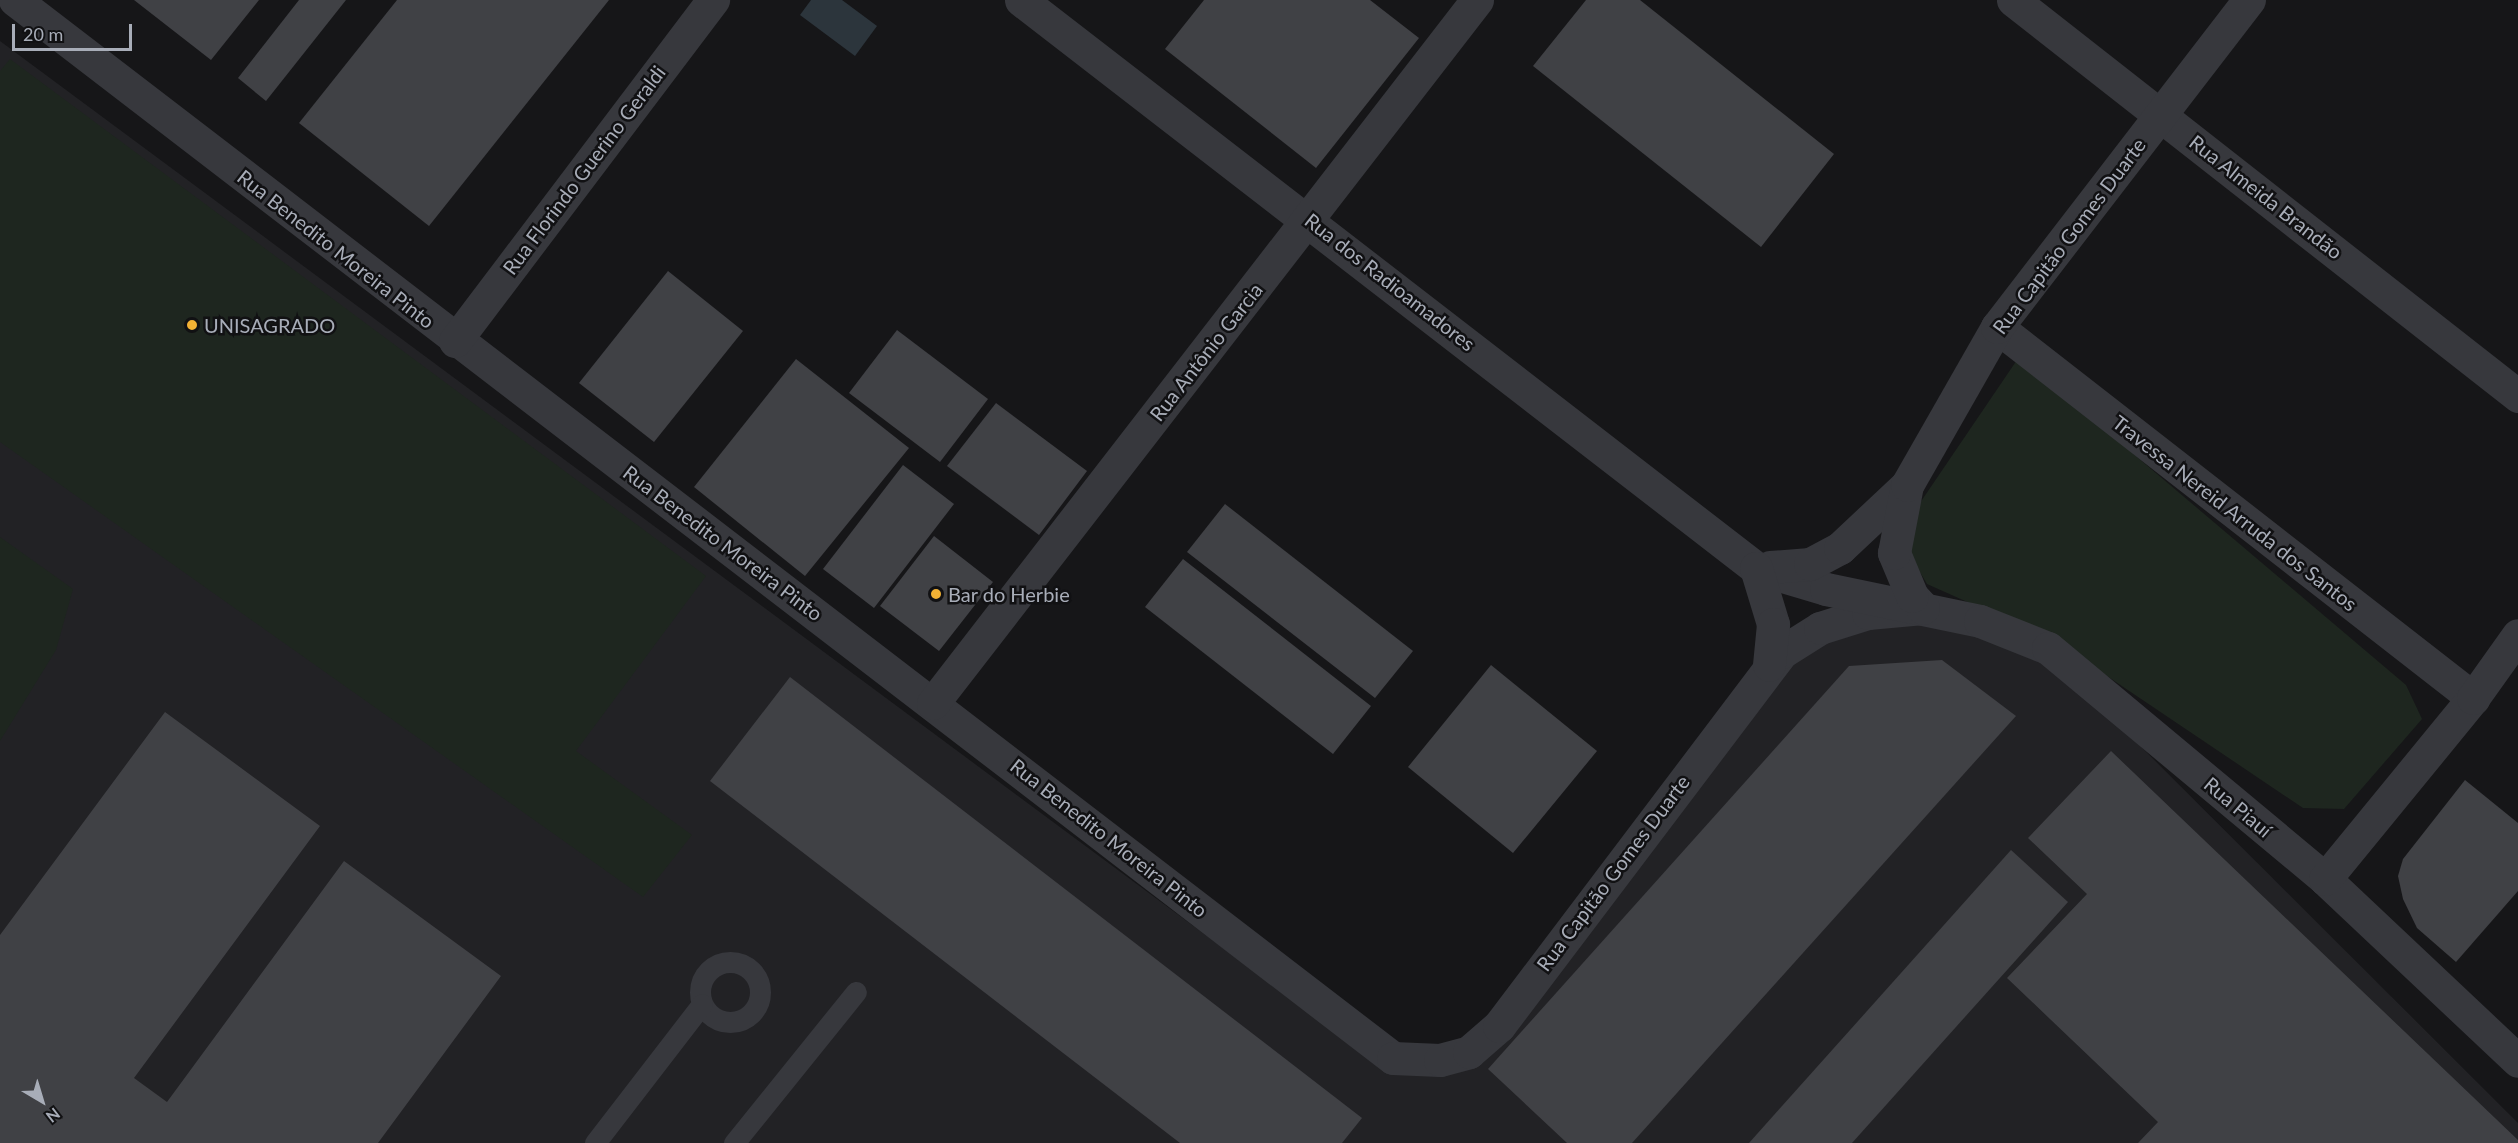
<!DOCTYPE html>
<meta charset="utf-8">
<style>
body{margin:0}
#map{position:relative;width:2518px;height:1143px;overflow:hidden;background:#161618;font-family:Lato,sans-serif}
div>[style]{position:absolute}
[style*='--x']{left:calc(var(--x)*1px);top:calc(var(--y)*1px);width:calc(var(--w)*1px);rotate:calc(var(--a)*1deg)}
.built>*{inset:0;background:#222225}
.green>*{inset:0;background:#1e261f}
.water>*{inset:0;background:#2c353c}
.building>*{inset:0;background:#404145}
.lane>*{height:21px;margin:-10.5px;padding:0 10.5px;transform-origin:10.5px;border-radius:10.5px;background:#37383d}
.lane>.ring{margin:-10.5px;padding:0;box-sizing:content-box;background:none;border:21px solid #37383d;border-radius:50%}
.street>*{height:33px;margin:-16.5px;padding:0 16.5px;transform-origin:16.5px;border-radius:16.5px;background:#37383d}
.dots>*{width:16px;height:16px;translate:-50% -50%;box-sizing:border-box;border:3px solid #111113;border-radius:50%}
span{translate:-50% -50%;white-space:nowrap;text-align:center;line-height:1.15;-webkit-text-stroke:5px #111113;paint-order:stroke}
.street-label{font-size:20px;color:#a8adb8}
.poi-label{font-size:20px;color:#a8adb8}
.left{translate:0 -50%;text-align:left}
.north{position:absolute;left:12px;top:1071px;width:60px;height:60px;-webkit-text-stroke:4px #111113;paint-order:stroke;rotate:142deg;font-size:16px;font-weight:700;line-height:24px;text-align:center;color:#a8adb8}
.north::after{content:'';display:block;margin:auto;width:21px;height:27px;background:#a8adb8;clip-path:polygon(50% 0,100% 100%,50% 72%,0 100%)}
.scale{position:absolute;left:12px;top:24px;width:120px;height:27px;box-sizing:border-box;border:3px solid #a8adb8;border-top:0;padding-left:8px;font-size:18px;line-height:21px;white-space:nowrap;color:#a8adb8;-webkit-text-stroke:4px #111113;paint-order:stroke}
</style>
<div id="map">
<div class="built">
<div style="clip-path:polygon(0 41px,1393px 1074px,1479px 1055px,1818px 617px,1914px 610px,2044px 650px,2518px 1123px,2518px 1143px,0 1143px)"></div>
</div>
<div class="green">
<div style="clip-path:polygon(10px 59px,706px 576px,576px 751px,692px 835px,643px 897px,0 442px,0 71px)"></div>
<div style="clip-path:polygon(2019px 357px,2406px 685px,2422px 719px,2344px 809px,2303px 808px,2055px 641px,1927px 584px,1911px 557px,1907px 522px)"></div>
<div style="clip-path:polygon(0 537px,73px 589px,56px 650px,0 741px)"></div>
</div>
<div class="water">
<div style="clip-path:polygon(811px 0,842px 0,877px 26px,855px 56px,800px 15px)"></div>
</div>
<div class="building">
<div style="clip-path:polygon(134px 0,259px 0,211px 60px)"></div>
<div style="clip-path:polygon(299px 0,346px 0,266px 101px,238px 78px)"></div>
<div style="clip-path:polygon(397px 0,609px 0,429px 226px,299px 123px)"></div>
<div style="clip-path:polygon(1204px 0,1370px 0,1419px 38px,1316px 168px,1165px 49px)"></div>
<div style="clip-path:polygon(1586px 0,1640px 0,1834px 154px,1761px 247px,1533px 66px)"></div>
<div style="clip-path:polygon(668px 271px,743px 331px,654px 442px,579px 383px)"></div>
<div style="clip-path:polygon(897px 330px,988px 399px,940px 462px,849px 393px)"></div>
<div style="clip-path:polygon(796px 359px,909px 448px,805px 576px,694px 487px)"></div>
<div style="clip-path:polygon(996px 403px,1087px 471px,1039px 535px,947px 466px)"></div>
<div style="clip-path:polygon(903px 465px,954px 504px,874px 608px,823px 569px)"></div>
<div style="clip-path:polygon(1225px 504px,1413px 651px,1375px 698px,1187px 552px)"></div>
<div style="clip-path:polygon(934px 536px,993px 582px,939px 651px,880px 606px)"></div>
<div style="clip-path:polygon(1183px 559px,1371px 706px,1333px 754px,1145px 607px)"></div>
<div style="clip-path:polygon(1942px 660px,2016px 716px,1632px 1143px,1567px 1143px,1488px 1069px,1849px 666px)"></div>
<div style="clip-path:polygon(1491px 665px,1597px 751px,1513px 853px,1408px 767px)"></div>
<div style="clip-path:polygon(790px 677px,1362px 1118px,1342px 1143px,1180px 1143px,710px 781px)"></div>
<div style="clip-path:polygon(165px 712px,320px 826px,134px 1078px,167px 1102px,344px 861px,501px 976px,378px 1143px,0 1143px,0 935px)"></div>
<div style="clip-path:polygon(2111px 751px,2518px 1140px,2518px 1143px,2138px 1143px,2158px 1122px,2007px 978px,2087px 894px,2028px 838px)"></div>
<div style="clip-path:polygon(2465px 780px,2518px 823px,2518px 891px,2456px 962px,2417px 928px,2403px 899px,2398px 876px,2403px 859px)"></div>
<div style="clip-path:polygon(2011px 850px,2068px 902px,1852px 1143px,1749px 1143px)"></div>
</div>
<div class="lane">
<div class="ring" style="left:700px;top:962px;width:39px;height:39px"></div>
<div style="--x:595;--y:1143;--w:175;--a:-52.4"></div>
<div style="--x:734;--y:1143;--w:194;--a:-51.1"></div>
</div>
<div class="street">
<div style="--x:15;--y:0;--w:1737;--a:37.52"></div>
<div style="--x:1393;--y:1058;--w:47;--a:2.4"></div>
<div style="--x:1440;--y:1060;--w:30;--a:-15"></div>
<div style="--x:1469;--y:1052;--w:40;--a:-41"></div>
<div style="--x:1499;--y:1026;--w:469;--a:-52.9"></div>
<div style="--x:1782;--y:652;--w:45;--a:-32.3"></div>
<div style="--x:1820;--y:628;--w:50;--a:-17.4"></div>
<div style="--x:1868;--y:613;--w:55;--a:-5.2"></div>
<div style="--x:1021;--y:0;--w:929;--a:37.7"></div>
<div style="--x:1756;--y:568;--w:73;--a:16.7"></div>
<div style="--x:1826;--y:589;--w:157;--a:11.7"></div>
<div style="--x:1980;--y:621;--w:73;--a:21.7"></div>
<div style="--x:2048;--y:648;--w:361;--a:39.8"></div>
<div style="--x:2325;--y:879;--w:265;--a:43.3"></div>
<div style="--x:2013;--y:0;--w:642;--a:38.1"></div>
<div style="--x:1997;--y:327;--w:604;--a:37.93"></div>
<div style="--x:455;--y:341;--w:428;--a:-52.9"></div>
<div style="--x:1770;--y:567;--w:40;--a:-4.3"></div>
<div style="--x:1810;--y:564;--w:34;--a:-28"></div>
<div style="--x:1840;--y:548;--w:92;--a:-43.2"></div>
<div style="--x:1756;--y:568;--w:59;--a:73.1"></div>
<div style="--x:1773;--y:624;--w:41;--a:95.6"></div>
<div style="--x:1923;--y:608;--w:16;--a:-133"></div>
<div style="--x:1912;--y:596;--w:47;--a:-112.7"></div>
<div style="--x:1894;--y:553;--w:69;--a:-79.2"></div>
<div style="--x:1907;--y:485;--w:182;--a:-60.3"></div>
<div style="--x:1997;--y:327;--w:413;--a:-52.4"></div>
<div style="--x:933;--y:703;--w:889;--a:-52.27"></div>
<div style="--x:2325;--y:879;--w:234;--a:-50.7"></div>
<div style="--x:2473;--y:698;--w:77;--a:-54.5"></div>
</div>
<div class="dots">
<div style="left:192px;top:325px;background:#f2b134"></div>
<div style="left:936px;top:594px;background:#f2b134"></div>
</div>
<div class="street-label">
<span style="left:584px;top:170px;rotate:-53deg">Rua Florindo Guerino Geraldi</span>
<span style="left:2266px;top:197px;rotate:38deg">Rua Almeida Brandão</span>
<span style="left:2069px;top:236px;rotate:-53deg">Rua Capitão Gomes Duarte</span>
<span style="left:336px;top:249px;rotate:38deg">Rua Benedito Moreira Pinto</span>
<span style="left:1390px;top:282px;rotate:38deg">Rua dos Radioamadores</span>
<span style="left:1206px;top:352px;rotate:-52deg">Rua Antônio Garcia</span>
<span style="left:2235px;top:513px;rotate:38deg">Travessa Nereid Arruda dos Santos</span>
<span style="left:723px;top:543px;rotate:37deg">Rua Benedito Moreira Pinto</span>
<span style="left:2238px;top:807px;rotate:40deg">Rua Piauí</span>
<span style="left:1109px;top:838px;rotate:38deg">Rua Benedito Moreira Pinto</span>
<span style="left:1613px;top:873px;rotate:-53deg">Rua Capitão Gomes Duarte</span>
</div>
<div class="poi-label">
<span class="left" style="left:204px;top:325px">UNISAGRADO</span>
<span class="left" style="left:948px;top:594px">Bar do Herbie</span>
</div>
<div class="north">N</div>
<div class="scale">20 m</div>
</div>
